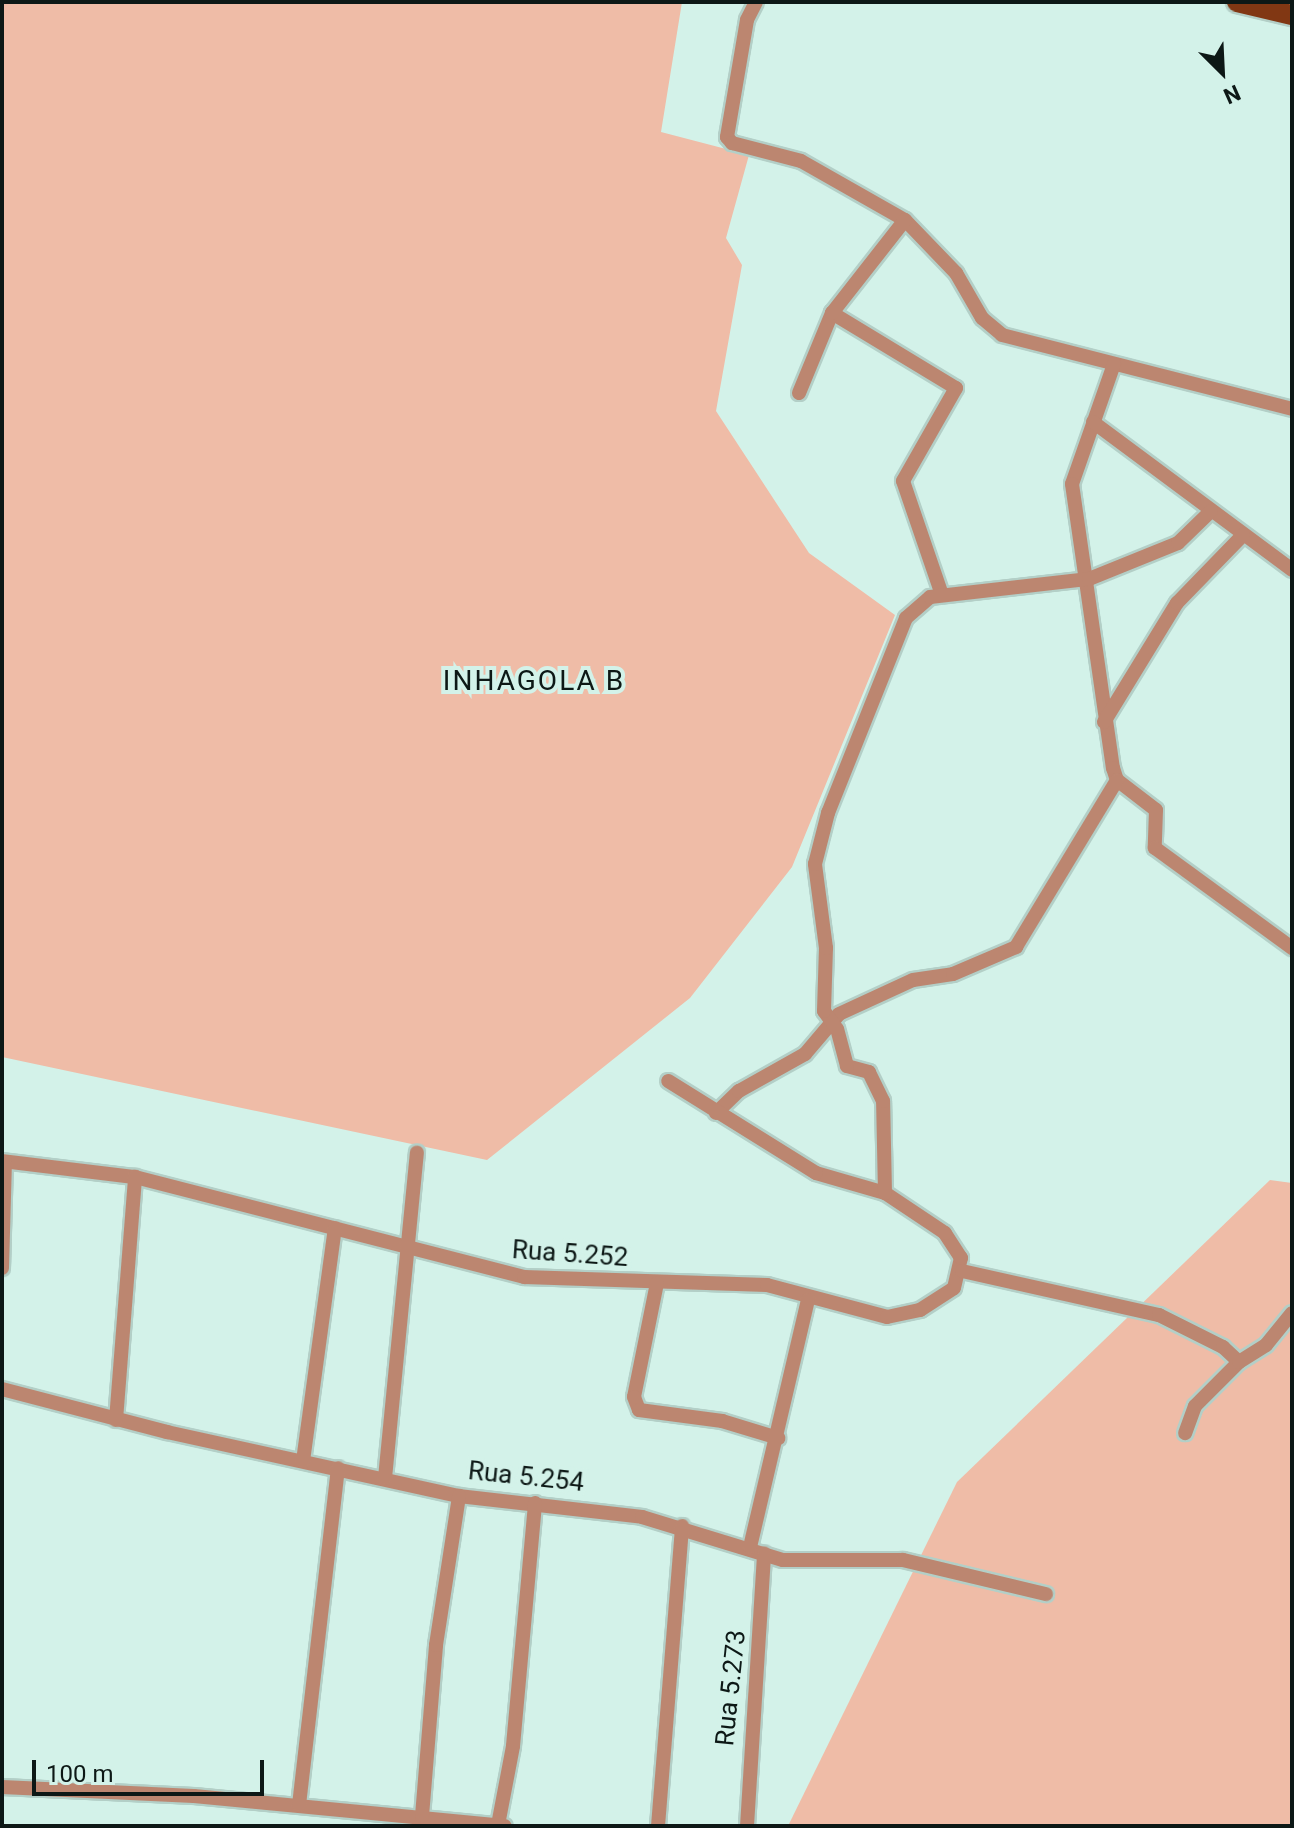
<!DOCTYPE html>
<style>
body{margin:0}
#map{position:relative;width:1294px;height:1828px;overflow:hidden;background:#d3f2e9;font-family:Roboto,sans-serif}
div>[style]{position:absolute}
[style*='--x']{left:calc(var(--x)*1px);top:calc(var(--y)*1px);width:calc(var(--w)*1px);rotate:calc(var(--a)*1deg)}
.green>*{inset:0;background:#efbca7}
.roads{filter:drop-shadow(2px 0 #b3cfc7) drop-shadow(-2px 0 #b3cfc7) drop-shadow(0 2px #b3cfc7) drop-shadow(0 -2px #b3cfc7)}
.minor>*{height:14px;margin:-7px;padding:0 7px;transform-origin:7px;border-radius:7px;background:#bc8670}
.primary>*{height:20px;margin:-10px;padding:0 10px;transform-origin:10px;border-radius:10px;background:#813713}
span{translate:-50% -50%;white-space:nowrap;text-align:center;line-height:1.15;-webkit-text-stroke:8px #d3f2e9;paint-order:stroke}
.street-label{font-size:26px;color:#0d1816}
.neighbourhood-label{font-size:28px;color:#0d1816;letter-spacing:2px}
.frame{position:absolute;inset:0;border:4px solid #0d1816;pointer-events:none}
.north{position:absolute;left:1182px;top:32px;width:80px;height:80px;-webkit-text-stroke:6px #d3f2e9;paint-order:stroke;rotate:156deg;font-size:22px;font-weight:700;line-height:32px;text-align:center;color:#0d1816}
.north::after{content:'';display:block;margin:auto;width:28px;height:36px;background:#0d1816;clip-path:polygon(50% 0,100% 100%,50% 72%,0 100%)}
.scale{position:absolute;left:32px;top:1760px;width:232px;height:36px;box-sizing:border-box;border:4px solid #0d1816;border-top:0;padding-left:10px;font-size:24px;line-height:28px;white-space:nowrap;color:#0d1816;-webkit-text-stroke:6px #d3f2e9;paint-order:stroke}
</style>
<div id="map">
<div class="green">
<div style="clip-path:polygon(2px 2px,682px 2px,661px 132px,749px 155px,726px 238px,742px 265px,716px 411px,809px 553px,895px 615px,792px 867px,690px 998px,487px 1160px,2px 1057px)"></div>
<div style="clip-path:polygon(1270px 1180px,1292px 1183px,1292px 1826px,788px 1826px,957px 1482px)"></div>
</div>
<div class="roads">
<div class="minor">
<div style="--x:756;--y:2;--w:20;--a:117"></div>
<div style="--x:747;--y:20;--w:119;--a:99.7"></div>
<div style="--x:727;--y:137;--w:8;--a:50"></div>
<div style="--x:732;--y:143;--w:71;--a:14.6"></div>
<div style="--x:801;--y:161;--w:120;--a:29.6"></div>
<div style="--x:905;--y:220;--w:74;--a:46.1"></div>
<div style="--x:956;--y:273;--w:52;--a:60"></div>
<div style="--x:982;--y:318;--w:26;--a:40"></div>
<div style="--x:1002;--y:335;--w:299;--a:14.3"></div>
<div style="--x:832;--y:313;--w:145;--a:31.2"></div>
<div style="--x:956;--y:388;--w:107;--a:119.7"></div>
<div style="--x:903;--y:481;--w:120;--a:71.1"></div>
<div style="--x:1114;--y:364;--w:127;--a:109.3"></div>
<div style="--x:1072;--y:484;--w:287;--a:81.8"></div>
<div style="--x:1113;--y:768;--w:13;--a:72"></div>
<div style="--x:1117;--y:780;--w:49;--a:37.6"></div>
<div style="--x:1156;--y:810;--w:38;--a:92"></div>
<div style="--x:1155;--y:848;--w:170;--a:36.1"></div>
<div style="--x:799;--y:393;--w:87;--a:-67.6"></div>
<div style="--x:832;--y:313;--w:118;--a:-51.9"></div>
<div style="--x:1093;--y:422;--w:248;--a:36.6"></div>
<div style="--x:1104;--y:722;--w:140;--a:-58.5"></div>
<div style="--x:1177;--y:603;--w:95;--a:-45.9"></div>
<div style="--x:716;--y:1113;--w:32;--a:-44"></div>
<div style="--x:739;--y:1091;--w:76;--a:-29.3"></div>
<div style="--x:805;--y:1054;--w:52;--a:-49.6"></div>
<div style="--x:839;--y:1014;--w:81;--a:-24.7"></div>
<div style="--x:913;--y:980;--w:40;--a:-8.5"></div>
<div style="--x:953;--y:974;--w:69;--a:-23.2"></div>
<div style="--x:1016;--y:947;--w:195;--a:-58.8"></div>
<div style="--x:2;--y:1161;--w:134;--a:6.9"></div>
<div style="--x:135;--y:1177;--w:402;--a:14.4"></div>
<div style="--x:524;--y:1277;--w:243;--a:1.9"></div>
<div style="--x:767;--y:1285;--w:124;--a:14.9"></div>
<div style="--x:887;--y:1317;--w:34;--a:-12"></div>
<div style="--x:920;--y:1310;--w:40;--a:-32.9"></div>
<div style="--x:954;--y:1288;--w:31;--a:-77"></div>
<div style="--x:961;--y:1258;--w:30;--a:-123"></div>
<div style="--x:945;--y:1233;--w:72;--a:-146.3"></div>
<div style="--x:885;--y:1193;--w:72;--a:-163.8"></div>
<div style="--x:816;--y:1173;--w:174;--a:-148.1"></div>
<div style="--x:885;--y:1193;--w:92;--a:-91.2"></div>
<div style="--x:883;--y:1101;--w:32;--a:-116"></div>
<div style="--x:869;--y:1072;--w:23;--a:-165"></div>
<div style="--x:847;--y:1066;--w:38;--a:-105"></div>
<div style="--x:837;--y:1029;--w:22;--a:-126"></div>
<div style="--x:824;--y:1011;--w:63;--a:-88.2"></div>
<div style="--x:826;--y:948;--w:85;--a:-97.5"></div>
<div style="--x:815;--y:864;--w:53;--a:-75.7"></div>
<div style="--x:828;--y:813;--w:210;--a:-68.2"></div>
<div style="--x:906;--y:618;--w:32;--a:-41"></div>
<div style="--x:930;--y:597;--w:160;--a:-6.5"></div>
<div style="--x:1089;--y:579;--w:96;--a:-22"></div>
<div style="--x:1178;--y:543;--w:46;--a:-44.1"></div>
<div style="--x:2;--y:1268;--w:106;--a:-88.4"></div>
<div style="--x:962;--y:1271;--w:202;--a:12.6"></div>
<div style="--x:1159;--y:1315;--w:72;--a:26.6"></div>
<div style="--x:1223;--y:1347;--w:22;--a:43"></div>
<div style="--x:1239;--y:1362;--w:62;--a:135"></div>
<div style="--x:1195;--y:1406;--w:29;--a:110"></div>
<div style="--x:657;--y:1283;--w:116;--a:101.4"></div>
<div style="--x:634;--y:1397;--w:14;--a:69"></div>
<div style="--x:639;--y:1410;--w:84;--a:7.5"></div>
<div style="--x:722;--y:1421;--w:59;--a:16.9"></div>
<div style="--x:1239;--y:1362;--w:32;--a:-32"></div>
<div style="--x:1266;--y:1345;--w:41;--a:-50.9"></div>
<div style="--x:2;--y:1389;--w:171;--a:14.6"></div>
<div style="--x:167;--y:1432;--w:299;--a:12.4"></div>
<div style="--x:459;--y:1496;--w:184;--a:6.5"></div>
<div style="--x:642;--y:1517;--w:147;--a:17"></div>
<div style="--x:783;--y:1560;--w:120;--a:0"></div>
<div style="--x:903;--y:1560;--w:147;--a:13.4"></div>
<div style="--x:116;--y:1420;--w:244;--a:-85.5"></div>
<div style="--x:303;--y:1461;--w:235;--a:-82.2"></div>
<div style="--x:385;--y:1478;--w:327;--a:-84.4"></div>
<div style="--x:750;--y:1547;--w:254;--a:-76.8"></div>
<div style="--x:2;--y:1787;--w:192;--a:2.7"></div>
<div style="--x:194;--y:1796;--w:312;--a:5.5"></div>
<div style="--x:299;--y:1805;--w:339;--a:-83.4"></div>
<div style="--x:422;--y:1816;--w:172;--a:-85.3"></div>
<div style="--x:436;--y:1645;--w:151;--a:-81.2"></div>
<div style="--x:498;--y:1825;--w:80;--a:-79.2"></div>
<div style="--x:513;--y:1746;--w:244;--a:-84.8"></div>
<div style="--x:658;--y:1826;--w:301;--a:-85.4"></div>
<div style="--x:747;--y:1826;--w:273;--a:-86.4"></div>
</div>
<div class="primary">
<div style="--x:1237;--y:2;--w:57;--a:13.3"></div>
</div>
</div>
<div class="street-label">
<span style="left:570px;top:1254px;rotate:4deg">Rua 5.252</span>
<span style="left:526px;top:1477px;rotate:6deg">Rua 5.254</span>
<span style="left:731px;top:1688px;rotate:-84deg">Rua 5.273</span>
</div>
<div class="neighbourhood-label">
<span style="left:534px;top:681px">INHAGOLA B</span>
</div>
<div class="frame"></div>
<div class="north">N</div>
<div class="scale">100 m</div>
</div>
